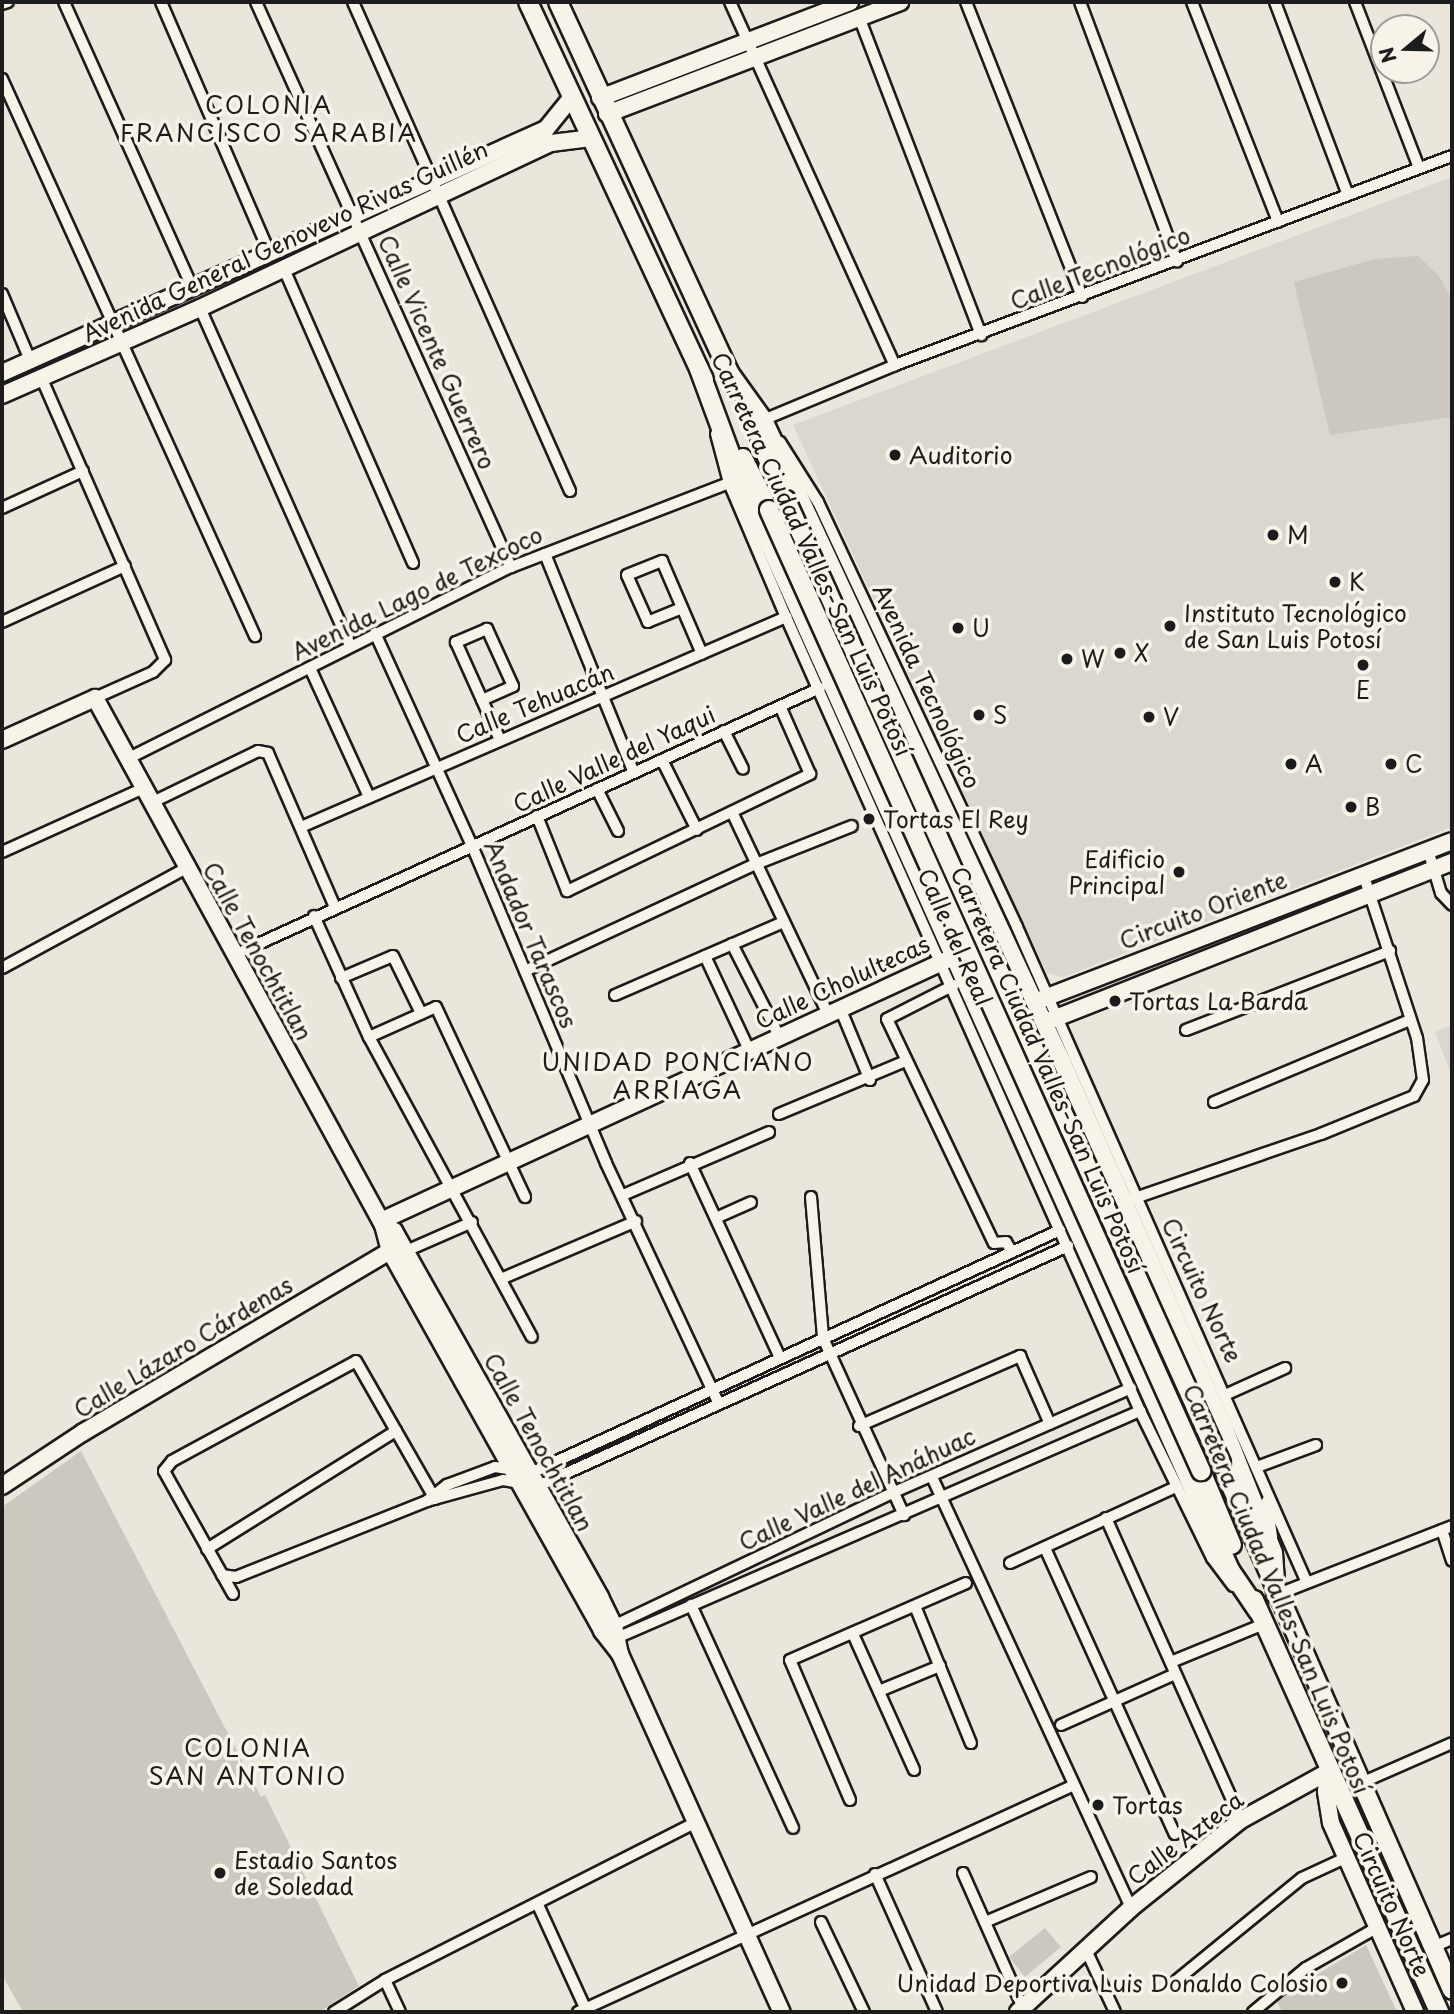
<!DOCTYPE html>
<meta charset="utf-8">
<style>
body{margin:0}
#map{position:relative;width:1454px;height:2014px;overflow:hidden;background:#eae6dc;font-family:"Playpen Sans",sans-serif}
div>[style]{position:absolute}
[style*='--x']{left:calc(var(--x)*1px);top:calc(var(--y)*1px);width:calc(var(--w)*1px);rotate:calc(var(--a)*1deg)}
.built>*{inset:0;background:#dad7ce}
.green>*{inset:0;background:#ccc8c0}
.roads{filter:drop-shadow(2px 0 #1c1c1c) drop-shadow(-2px 0 #1c1c1c) drop-shadow(0 2px #1c1c1c) drop-shadow(0 -2px #1c1c1c)}
.street>*{height:10px;margin:-5px;padding:0 5px;transform-origin:5px;border-radius:5px;background:#f7f3e8}
.secondary>*{height:16px;margin:-8px;padding:0 8px;transform-origin:8px;border-radius:8px;background:#f7f3e8}
.primary>*{height:18px;margin:-9px;padding:0 9px;transform-origin:9px;border-radius:9px;background:#f7f3e8}
.bridges{filter:drop-shadow(2px 0 #1c1c1c) drop-shadow(-2px 0 #1c1c1c) drop-shadow(0 2px #1c1c1c) drop-shadow(0 -2px #1c1c1c)}
.primary-bridge>*{height:18px;margin:-9px;padding:0 9px;transform-origin:9px;border-radius:9px;background:#f7f3e8}
.dots>*{width:19px;height:19px;translate:-50% -50%;box-sizing:border-box;border:4px solid #f7f3e8;border-radius:50%}
span{translate:-50% -50%;white-space:nowrap;text-align:center;line-height:1.15;-webkit-text-stroke:7px #f7f3e8;paint-order:stroke}
.street-label{font-size:23px;color:#1c1c1c}
.poi-label{font-size:23px;color:#1c1c1c}
.left{translate:0 -50%;text-align:left}
.right{translate:-100% -50%;text-align:right}
.neighbourhood-label{font-size:24px;color:#1c1c1c;letter-spacing:2px}
.frame{position:absolute;inset:0;border:4px solid #1c1c1c;pointer-events:none}
.north{position:absolute;left:1370px;top:14px;width:70px;height:70px;box-sizing:border-box;background:#f7f3e8;border:2px solid #9f9d96;border-radius:50%;rotate:251deg;font-size:19px;font-weight:700;line-height:28px;text-align:center;color:#1c1c1c}
.north::after{content:'';display:block;margin:auto;width:24px;height:32px;background:#1c1c1c;clip-path:polygon(50% 0,100% 100%,50% 72%,0 100%)}
</style>
<div id="map">
<div class="built">
<div style="clip-path:polygon(1452px 177px,1452px 827px,1063px 977px,1047px 973px,793px 425px)"></div>
<div style="clip-path:polygon(1452px 1025px,1452px 1077px,1435px 1032px)"></div>
</div>
<div class="green">
<div style="clip-path:polygon(1418px 256px,1439px 276px,1452px 300px,1452px 417px,1330px 435px,1294px 282px,1375px 259px)"></div>
<div style="clip-path:polygon(81px 1451px,261px 1797px,265px 1795px,359px 1986px,319px 2012px,23px 2012px,2px 1975px,2px 1507px)"></div>
<div style="clip-path:polygon(1045px 1928px,1061px 1947px,1025px 1977px,1009px 1957px)"></div>
<div style="clip-path:polygon(1366px 1945px,1397px 2012px,1282px 2012px,1276px 1999px)"></div>
</div>
<div class="roads">
<div class="street">
<div style="--x:64;--y:2;--w:312;--a:65.8"></div>
<div style="--x:161;--y:2;--w:271;--a:66.6"></div>
<div style="--x:256;--y:2;--w:620;--a:65.71"></div>
<div style="--x:353;--y:2;--w:535;--a:66.07"></div>
<div style="--x:730;--y:2;--w:399;--a:65.6"></div>
<div style="--x:966;--y:2;--w:317;--a:68.5"></div>
<div style="--x:1080;--y:2;--w:277;--a:69.5"></div>
<div style="--x:1192;--y:2;--w:236;--a:68.6"></div>
<div style="--x:1275;--y:2;--w:206;--a:69.3"></div>
<div style="--x:1355;--y:2;--w:178;--a:68.9"></div>
<div style="--x:2;--y:4;--w:6;--a:-18"></div>
<div style="--x:859;--y:17;--w:341;--a:69"></div>
<div style="--x:2;--y:79;--w:612;--a:65.57"></div>
<div style="--x:284;--y:269;--w:321;--a:66.3"></div>
<div style="--x:2;--y:294;--w:72;--a:67"></div>
<div style="--x:200;--y:308;--w:369;--a:66"></div>
<div style="--x:41;--y:377;--w:309;--a:66.3"></div>
<div style="--x:165;--y:660;--w:17;--a:135"></div>
<div style="--x:153;--y:672;--w:64;--a:155.9"></div>
<div style="--x:766;--y:424;--w:5;--a:-127"></div>
<div style="--x:763;--y:420;--w:143;--a:-22.6"></div>
<div style="--x:895;--y:365;--w:595;--a:-20.57"></div>
<div style="--x:716;--y:434;--w:51;--a:75.1"></div>
<div style="--x:729;--y:483;--w:146;--a:67"></div>
<div style="--x:786;--y:617;--w:869;--a:65.97"></div>
<div style="--x:1140;--y:1411;--w:164;--a:63.9"></div>
<div style="--x:1212;--y:1558;--w:35;--a:53"></div>
<div style="--x:780;--y:442;--w:71;--a:57.7"></div>
<div style="--x:818;--y:502;--w:469;--a:64.9"></div>
<div style="--x:1017;--y:927;--w:717;--a:66.15"></div>
<div style="--x:2;--y:508;--w:89;--a:-24.6"></div>
<div style="--x:545;--y:554;--w:236;--a:67.9"></div>
<div style="--x:682;--y:608;--w:37;--a:158"></div>
<div style="--x:648;--y:622;--w:51;--a:-114.1"></div>
<div style="--x:627;--y:575;--w:38;--a:-22"></div>
<div style="--x:662;--y:561;--w:101;--a:66.7"></div>
<div style="--x:2;--y:622;--w:135;--a:-24.5"></div>
<div style="--x:375;--y:633;--w:236;--a:65.5"></div>
<div style="--x:473;--y:848;--w:342;--a:67.1"></div>
<div style="--x:606;--y:1163;--w:266;--a:64.9"></div>
<div style="--x:310;--y:668;--w:142;--a:65.4"></div>
<div style="--x:482;--y:700;--w:34;--a:-24"></div>
<div style="--x:513;--y:686;--w:63;--a:-114.5"></div>
<div style="--x:487;--y:629;--w:34;--a:157"></div>
<div style="--x:456;--y:642;--w:107;--a:65.8"></div>
<div style="--x:724;--y:731;--w:42;--a:63.4"></div>
<div style="--x:129;--y:758;--w:427;--a:-26.6"></div>
<div style="--x:511;--y:567;--w:234;--a:-21.1"></div>
<div style="--x:662;--y:760;--w:78;--a:63.4"></div>
<div style="--x:597;--y:789;--w:47;--a:63.4"></div>
<div style="--x:155;--y:801;--w:114;--a:-25.9"></div>
<div style="--x:258;--y:751;--w:10;--a:11"></div>
<div style="--x:268;--y:753;--w:168;--a:66.5"></div>
<div style="--x:732;--y:812;--w:224;--a:64.6"></div>
<div style="--x:537;--y:816;--w:81;--a:68.2"></div>
<div style="--x:567;--y:891;--w:270;--a:-25.7"></div>
<div style="--x:810;--y:774;--w:74;--a:-113.8"></div>
<div style="--x:301;--y:827;--w:529;--a:-23.41"></div>
<div style="--x:1428;--y:850;--w:45;--a:73.2"></div>
<div style="--x:1441;--y:893;--w:16;--a:47"></div>
<div style="--x:2;--y:852;--w:158;--a:-24.3"></div>
<div style="--x:314;--y:916;--w:133;--a:65.6"></div>
<div style="--x:369;--y:1037;--w:341;--a:61.5"></div>
<div style="--x:732;--y:944;--w:103;--a:62.9"></div>
<div style="--x:234;--y:955;--w:644;--a:-24.5"></div>
<div style="--x:705;--y:956;--w:104;--a:64.9"></div>
<div style="--x:2;--y:968;--w:209;--a:-28.5"></div>
<div style="--x:525;--y:971;--w:255;--a:-24.9"></div>
<div style="--x:756;--y:864;--w:103;--a:-21.6"></div>
<div style="--x:341;--y:978;--w:56;--a:-22.9"></div>
<div style="--x:393;--y:956;--w:64;--a:63.8"></div>
<div style="--x:954;--y:985;--w:75;--a:153.1"></div>
<div style="--x:887;--y:1019;--w:248;--a:64.5"></div>
<div style="--x:994;--y:1243;--w:12;--a:-5"></div>
<div style="--x:1006;--y:1242;--w:12;--a:59"></div>
<div style="--x:615;--y:995;--w:184;--a:-23.4"></div>
<div style="--x:840;--y:1008;--w:78;--a:67.4"></div>
<div style="--x:1186;--y:1030;--w:219;--a:-21.2"></div>
<div style="--x:369;--y:1037;--w:73;--a:-24.1"></div>
<div style="--x:436;--y:1007;--w:210;--a:64.9"></div>
<div style="--x:1214;--y:1102;--w:212;--a:-22.7"></div>
<div style="--x:779;--y:1114;--w:138;--a:-22.7"></div>
<div style="--x:690;--y:1163;--w:215;--a:65.2"></div>
<div style="--x:623;--y:1195;--w:159;--a:-23.3"></div>
<div style="--x:811;--y:1197;--w:142;--a:85.1"></div>
<div style="--x:823;--y:1338;--w:195;--a:65.4"></div>
<div style="--x:1135;--y:1198;--w:197;--a:-19"></div>
<div style="--x:1321;--y:1134;--w:100;--a:-22.2"></div>
<div style="--x:1414;--y:1096;--w:18;--a:-61"></div>
<div style="--x:1423;--y:1080;--w:42;--a:-98.1"></div>
<div style="--x:1417;--y:1038;--w:173;--a:-108.2"></div>
<div style="--x:718;--y:1217;--w:36;--a:-24"></div>
<div style="--x:406;--y:1251;--w:72;--a:-23.7"></div>
<div style="--x:501;--y:1279;--w:147;--a:-23.2"></div>
<div style="--x:1225;--y:1395;--w:66;--a:-24.2"></div>
<div style="--x:859;--y:1426;--w:176;--a:-23.5"></div>
<div style="--x:1020;--y:1356;--w:74;--a:66.2"></div>
<div style="--x:1257;--y:1467;--w:63;--a:-20.4"></div>
<div style="--x:932;--y:1477;--w:475;--a:65.2"></div>
<div style="--x:427;--y:1501;--w:26;--a:-39"></div>
<div style="--x:447;--y:1485;--w:51;--a:-20.6"></div>
<div style="--x:495;--y:1467;--w:36;--a:9"></div>
<div style="--x:531;--y:1473;--w:582;--a:-24.67"></div>
<div style="--x:1267;--y:1501;--w:36;--a:82"></div>
<div style="--x:1106;--y:1518;--w:331;--a:65.9"></div>
<div style="--x:1442;--y:1530;--w:32;--a:72"></div>
<div style="--x:1045;--y:1548;--w:314;--a:65.6"></div>
<div style="--x:207;--y:1549;--w:223;--a:-32"></div>
<div style="--x:1010;--y:1563;--w:183;--a:-24.6"></div>
<div style="--x:222;--y:1575;--w:14;--a:8"></div>
<div style="--x:236;--y:1577;--w:206;--a:-21.7"></div>
<div style="--x:427;--y:1501;--w:79;--a:-15.4"></div>
<div style="--x:503;--y:1480;--w:36;--a:10"></div>
<div style="--x:538;--y:1486;--w:582;--a:-24.36"></div>
<div style="--x:233;--y:1594;--w:141;--a:-119.3"></div>
<div style="--x:164;--y:1471;--w:13;--a:-51"></div>
<div style="--x:172;--y:1461;--w:209;--a:-28.5"></div>
<div style="--x:356;--y:1361;--w:159;--a:60.2"></div>
<div style="--x:1276;--y:1595;--w:189;--a:-21.4"></div>
<div style="--x:691;--y:1605;--w:245;--a:65.4"></div>
<div style="--x:915;--y:1606;--w:148;--a:67.8"></div>
<div style="--x:609;--y:1628;--w:314;--a:-25.5"></div>
<div style="--x:892;--y:1493;--w:261;--a:-23.7"></div>
<div style="--x:853;--y:1634;--w:149;--a:65.8"></div>
<div style="--x:612;--y:1640;--w:576;--a:-23.45"></div>
<div style="--x:1171;--y:1662;--w:100;--a:-22.2"></div>
<div style="--x:879;--y:1691;--w:66;--a:-22.3"></div>
<div style="--x:1061;--y:1725;--w:125;--a:-24.1"></div>
<div style="--x:1361;--y:1783;--w:99;--a:-23.7"></div>
<div style="--x:850;--y:1800;--w:152;--a:-113.2"></div>
<div style="--x:790;--y:1660;--w:192;--a:-23.6"></div>
<div style="--x:963;--y:1873;--w:152;--a:66"></div>
<div style="--x:875;--y:1874;--w:151;--a:65.8"></div>
<div style="--x:538;--y:1905;--w:118;--a:65.4"></div>
<div style="--x:821;--y:1922;--w:100;--a:64.5"></div>
<div style="--x:985;--y:1922;--w:115;--a:-23"></div>
<div style="--x:1433;--y:1947;--w:21;--a:-23"></div>
<div style="--x:1086;--y:1950;--w:68;--a:64.9"></div>
<div style="--x:385;--y:1980;--w:35;--a:65"></div>
<div style="--x:1177;--y:1980;--w:161;--a:-39.2"></div>
<div style="--x:1302;--y:1878;--w:47;--a:-24.9"></div>
<div style="--x:334;--y:2012;--w:60;--a:-32.1"></div>
<div style="--x:385;--y:1980;--w:347;--a:-26.9"></div>
<div style="--x:578;--y:2012;--w:545;--a:-24.59"></div>
<div style="--x:1253;--y:2012;--w:69;--a:-39.7"></div>
<div style="--x:1306;--y:1968;--w:81;--a:-29.7"></div>
</div>
<div class="secondary">
<div style="--x:600;--y:98;--w:268;--a:-21"></div>
<div style="--x:607;--y:114;--w:314;--a:-20.9"></div>
<div style="--x:2;--y:373;--w:596;--a:-24.16"></div>
<div style="--x:546;--y:129;--w:40;--a:-51"></div>
<div style="--x:2;--y:395;--w:216;--a:-23.7"></div>
<div style="--x:200;--y:308;--w:388;--a:-25.2"></div>
<div style="--x:551;--y:143;--w:38;--a:-7"></div>
<div style="--x:2;--y:740;--w:102;--a:-24.3"></div>
<div style="--x:95;--y:698;--w:601;--a:61.34"></div>
<div style="--x:383;--y:1225;--w:27;--a:75"></div>
<div style="--x:390;--y:1251;--w:435;--a:60.8"></div>
<div style="--x:602;--y:1631;--w:29;--a:52"></div>
<div style="--x:620;--y:1654;--w:393;--a:65.7"></div>
<div style="--x:985;--y:1021;--w:500;--a:-21.08"></div>
<div style="--x:995;--y:1042;--w:491;--a:-21.5"></div>
<div style="--x:381;--y:1221;--w:685;--a:-24.77"></div>
<div style="--x:383;--y:1225;--w:13;--a:29"></div>
<div style="--x:394;--y:1231;--w:420;--a:60.6"></div>
<div style="--x:600;--y:1597;--w:32;--a:64"></div>
<div style="--x:614;--y:1626;--w:29;--a:78"></div>
<div style="--x:2;--y:1486;--w:96;--a:-33.5"></div>
<div style="--x:82;--y:1433;--w:358;--a:-30.6"></div>
<div style="--x:390;--y:1251;--w:9;--a:0"></div>
<div style="--x:1328;--y:1772;--w:20;--a:96"></div>
<div style="--x:1326;--y:1792;--w:31;--a:81"></div>
<div style="--x:1331;--y:1823;--w:207;--a:66"></div>
<div style="--x:1018;--y:2012;--w:154;--a:-42.6"></div>
<div style="--x:1131;--y:1908;--w:141;--a:-38.7"></div>
<div style="--x:1241;--y:1820;--w:99;--a:-28.9"></div>
</div>
<div class="primary">
<div style="--x:528;--y:2;--w:416;--a:65"></div>
<div style="--x:558;--y:2;--w:420;--a:65.2"></div>
<div style="--x:699;--y:369;--w:107;--a:69.7"></div>
<div style="--x:736;--y:469;--w:1107;--a:65.84"></div>
<div style="--x:1189;--y:1479;--w:100;--a:65.7"></div>
<div style="--x:1230;--y:1570;--w:50;--a:55.7"></div>
<div style="--x:730;--y:374;--w:57;--a:54.3"></div>
<div style="--x:763;--y:420;--w:707;--a:65.07"></div>
<div style="--x:1061;--y:1061;--w:402;--a:66.1"></div>
<div style="--x:1224;--y:1429;--w:133;--a:68.4"></div>
<div style="--x:1273;--y:1553;--w:42;--a:85.9"></div>
<div style="--x:760;--y:441;--w:64;--a:66.2"></div>
<div style="--x:743;--y:458;--w:58;--a:63.4"></div>
<div style="--x:1221;--y:1463;--w:575;--a:66.33"></div>
<div style="--x:1201;--y:1471;--w:80;--a:67.3"></div>
<div style="--x:1254;--y:1600;--w:452;--a:65.8"></div>
</div>
</div>
<div class="bridges">
<div class="primary-bridge">
<div style="--x:786;--y:500;--w:1057;--a:65.69"></div>
<div style="--x:769;--y:510;--w:1054;--a:65.79"></div>
</div>
</div>
<div class="dots">
<div style="left:895px;top:455px;background:#1c1c1c"></div>
<div style="left:1273px;top:535px;background:#1c1c1c"></div>
<div style="left:1335px;top:582px;background:#1c1c1c"></div>
<div style="left:1170px;top:626px;background:#1c1c1c"></div>
<div style="left:958px;top:628px;background:#1c1c1c"></div>
<div style="left:1120px;top:653px;background:#1c1c1c"></div>
<div style="left:1067px;top:659px;background:#1c1c1c"></div>
<div style="left:1363px;top:665px;background:#1c1c1c"></div>
<div style="left:979px;top:715px;background:#1c1c1c"></div>
<div style="left:1149px;top:717px;background:#1c1c1c"></div>
<div style="left:1291px;top:764px;background:#1c1c1c"></div>
<div style="left:1391px;top:764px;background:#1c1c1c"></div>
<div style="left:1351px;top:807px;background:#1c1c1c"></div>
<div style="left:869px;top:819px;background:#1c1c1c"></div>
<div style="left:1179px;top:872px;background:#1c1c1c"></div>
<div style="left:1115px;top:1001px;background:#1c1c1c"></div>
<div style="left:1098px;top:1805px;background:#1c1c1c"></div>
<div style="left:220px;top:1873px;background:#1c1c1c"></div>
<div style="left:1342px;top:1983px;background:#1c1c1c"></div>
</div>
<div class="street-label">
<span style="left:285px;top:241px;rotate:-25deg">Avenida General Genovevo Rivas Guillén</span>
<span style="left:1100px;top:268px;rotate:-21deg">Calle Tecnológico</span>
<span style="left:437px;top:352px;rotate:66deg">Calle Vicente Guerrero</span>
<span style="left:812px;top:554px;rotate:65deg">Carretera Ciudad Valles-San Luis Potosí</span>
<span style="left:417px;top:593px;rotate:-26deg">Avenida Lago de Texcoco</span>
<span style="left:927px;top:686px;rotate:65deg">Avenida Tecnológico</span>
<span style="left:535px;top:703px;rotate:-23deg">Calle Tehuacán</span>
<span style="left:614px;top:759px;rotate:-25deg">Calle Valle del Yaqui</span>
<span style="left:1203px;top:910px;rotate:-21deg">Circuito Oriente</span>
<span style="left:531px;top:934px;rotate:67deg">Andador Tarascos</span>
<span style="left:955px;top:937px;rotate:66deg">Calle del Real</span>
<span style="left:258px;top:951px;rotate:61deg">Calle Tenochtitlan</span>
<span style="left:842px;top:982px;rotate:-25deg">Calle Cholultecas</span>
<span style="left:1048px;top:1070px;rotate:66deg">Carretera Ciudad Valles-San Luis Potosí</span>
<span style="left:1202px;top:1290px;rotate:65deg">Circuito Norte</span>
<span style="left:183px;top:1347px;rotate:-31deg">Calle Lázaro Cárdenas</span>
<span style="left:539px;top:1442px;rotate:61deg">Calle Tenochtitlan</span>
<span style="left:857px;top:1489px;rotate:-25deg">Calle Valle del Anáhuac</span>
<span style="left:1277px;top:1589px;rotate:67deg">Carretera Ciudad Valles-San Luis Potosí</span>
<span style="left:1185px;top:1838px;rotate:-37deg">Calle Azteca</span>
<span style="left:1392px;top:1904px;rotate:66deg">Circuito Norte</span>
</div>
<div class="poi-label">
<span class="left" style="left:909px;top:455px">Auditorio</span>
<span class="left" style="left:1287px;top:535px">M</span>
<span class="left" style="left:1349px;top:582px">K</span>
<span class="left" style="left:1184px;top:626px">Instituto Tecnológico<br>de San Luis Potosí</span>
<span class="left" style="left:972px;top:628px">U</span>
<span class="left" style="left:1134px;top:653px">X</span>
<span class="left" style="left:1081px;top:659px">W</span>
<span style="left:1363px;top:690px">E</span>
<span class="left" style="left:993px;top:715px">S</span>
<span class="left" style="left:1163px;top:717px">V</span>
<span class="left" style="left:1305px;top:764px">A</span>
<span class="left" style="left:1405px;top:764px">C</span>
<span class="left" style="left:1365px;top:807px">B</span>
<span class="left" style="left:883px;top:819px">Tortas El Rey</span>
<span class="right" style="left:1165px;top:872px">Edificio<br>Principal</span>
<span class="left" style="left:1129px;top:1001px">Tortas La Barda</span>
<span class="left" style="left:1112px;top:1805px">Tortas</span>
<span class="left" style="left:234px;top:1873px">Estadio Santos<br>de Soledad</span>
<span class="right" style="left:1328px;top:1983px">Unidad Deportiva Luis Donaldo Colosio</span>
</div>
<div class="neighbourhood-label">
<span style="left:269px;top:119px">COLONIA<br>FRANCISCO SARABIA</span>
<span style="left:678px;top:1076px">UNIDAD PONCIANO<br>ARRIAGA</span>
<span style="left:248px;top:1762px">COLONIA<br>SAN ANTONIO</span>
</div>
<div class="frame"></div>
<div class="north">N</div>
</div>
